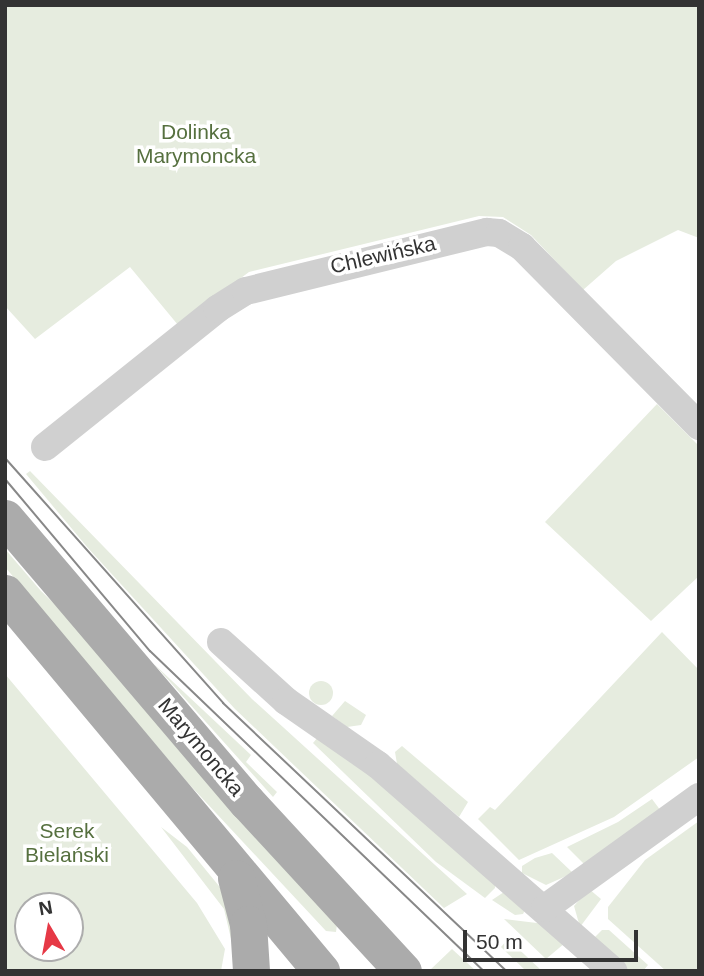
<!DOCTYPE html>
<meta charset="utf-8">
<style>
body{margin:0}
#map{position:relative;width:704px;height:976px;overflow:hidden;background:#fff;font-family:Helvetica,sans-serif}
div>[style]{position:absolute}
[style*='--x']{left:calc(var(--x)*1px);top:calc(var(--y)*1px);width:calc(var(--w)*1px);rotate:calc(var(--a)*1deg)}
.green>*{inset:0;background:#e6ecdf}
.round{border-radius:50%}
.minor>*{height:28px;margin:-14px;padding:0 14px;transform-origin:14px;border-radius:14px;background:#d0d0d0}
.major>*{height:37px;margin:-18.5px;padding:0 18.5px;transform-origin:18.5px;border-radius:18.5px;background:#ababab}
.tram>*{height:2px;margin:-1px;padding:0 1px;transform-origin:1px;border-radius:1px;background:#888}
span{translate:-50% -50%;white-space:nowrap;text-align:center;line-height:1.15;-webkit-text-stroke:7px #fff;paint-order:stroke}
.park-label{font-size:21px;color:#56703f}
.street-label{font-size:21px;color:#333}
.frame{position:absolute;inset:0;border:7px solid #333;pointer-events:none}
.north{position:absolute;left:14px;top:892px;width:70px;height:70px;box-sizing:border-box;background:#fff;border:2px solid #adadad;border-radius:50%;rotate:350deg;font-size:19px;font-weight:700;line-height:28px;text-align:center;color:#333}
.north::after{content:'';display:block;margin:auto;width:24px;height:32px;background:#e63946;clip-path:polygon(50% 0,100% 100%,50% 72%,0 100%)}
.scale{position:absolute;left:463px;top:930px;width:175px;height:32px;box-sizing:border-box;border:4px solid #333;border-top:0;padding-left:9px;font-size:21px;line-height:24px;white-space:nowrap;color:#333;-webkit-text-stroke:5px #fff;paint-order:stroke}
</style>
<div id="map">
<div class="green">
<div style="clip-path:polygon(5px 5px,699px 5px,699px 238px,678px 230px,616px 261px,583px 290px,531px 235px,503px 217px,479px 216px,249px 272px,178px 325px,130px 267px,35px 339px,5px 306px)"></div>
<div style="clip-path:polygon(657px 404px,699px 446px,699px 576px,651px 621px,545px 522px)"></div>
<div style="clip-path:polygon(30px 471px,252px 699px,467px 894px,444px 908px,235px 709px,88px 548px,26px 474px)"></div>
<div style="clip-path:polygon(5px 549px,41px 591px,100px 648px,337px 924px,336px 932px,326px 931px,188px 783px,5px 567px)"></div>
<div style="clip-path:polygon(662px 632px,699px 670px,699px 757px,614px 817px,519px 860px,478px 819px,490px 807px,495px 810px)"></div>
<div style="clip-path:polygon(154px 664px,251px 755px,246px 762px,277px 792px,273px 797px)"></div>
<div style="clip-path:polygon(evenodd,5px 674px,197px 903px,225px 949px,221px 971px,5px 971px,5px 674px,28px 906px,70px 906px,70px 948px,28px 948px,28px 906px)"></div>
<div class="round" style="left:309px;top:681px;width:24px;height:24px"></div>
<div style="clip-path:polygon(345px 701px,366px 715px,361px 725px,347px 727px,332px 716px)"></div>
<div style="clip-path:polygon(318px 737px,374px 776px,495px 880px,495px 888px,485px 898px,436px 862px,313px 743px)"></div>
<div style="clip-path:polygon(402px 746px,468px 802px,459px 817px,397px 764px,395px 752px)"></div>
<div style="clip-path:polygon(652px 799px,661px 811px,585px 865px,567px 847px,618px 822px)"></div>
<div style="clip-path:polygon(699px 821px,699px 971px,666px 971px,608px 919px,608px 907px,645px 860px)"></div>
<div style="clip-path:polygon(161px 827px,187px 847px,228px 897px,232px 943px,224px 909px)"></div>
<div style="clip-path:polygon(552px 853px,573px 873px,546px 885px,522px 873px,522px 866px,535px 858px)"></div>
<div style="clip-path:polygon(589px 889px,601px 899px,580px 927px,574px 906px)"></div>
<div style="clip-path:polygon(507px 890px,525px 910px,523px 914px,515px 915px,492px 900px)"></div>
<div style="clip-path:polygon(504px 919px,545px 924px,565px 943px,546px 959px)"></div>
<div style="clip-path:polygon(602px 930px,609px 930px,648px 965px,643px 971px,629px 971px,593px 939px)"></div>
<div style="clip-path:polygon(508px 939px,542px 971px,526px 971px,501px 947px)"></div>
<div style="clip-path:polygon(452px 949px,476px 971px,429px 971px)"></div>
</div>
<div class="minor">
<div style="--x:45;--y:447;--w:221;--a:-38.7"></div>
<div style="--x:217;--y:309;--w:34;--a:-32"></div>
<div style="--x:246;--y:291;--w:248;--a:-13.8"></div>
<div style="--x:487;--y:232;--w:12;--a:5"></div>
<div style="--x:499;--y:233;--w:27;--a:31"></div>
<div style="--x:522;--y:247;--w:252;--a:45.3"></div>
<div style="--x:221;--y:642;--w:88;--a:42.2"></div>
<div style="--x:286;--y:701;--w:112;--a:34.8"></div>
<div style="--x:378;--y:765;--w:313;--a:41.2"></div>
<div style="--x:545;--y:908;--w:190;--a:-35.8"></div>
</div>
<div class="major">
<div style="--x:5;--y:518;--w:373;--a:49.6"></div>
<div style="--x:247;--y:802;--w:230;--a:47.3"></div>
<div style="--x:5;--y:593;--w:493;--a:50.1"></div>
<div style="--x:236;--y:878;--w:48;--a:75.4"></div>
<div style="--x:248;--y:924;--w:47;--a:86.3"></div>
</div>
<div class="tram">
<div style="--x:5;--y:458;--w:328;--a:48.3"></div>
<div style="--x:223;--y:703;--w:390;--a:43.4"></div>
<div style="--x:5;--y:479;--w:225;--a:49.9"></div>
<div style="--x:150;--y:651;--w:463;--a:43.8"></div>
</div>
<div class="park-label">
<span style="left:196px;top:144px">Dolinka<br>Marymoncka</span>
<span style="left:67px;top:843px">Serek<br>Bielański</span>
</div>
<div class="street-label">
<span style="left:383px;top:255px;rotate:-13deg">Chlewińska</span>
<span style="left:201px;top:747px;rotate:50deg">Marymoncka</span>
</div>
<div class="frame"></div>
<div class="north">N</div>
<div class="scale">50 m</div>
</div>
